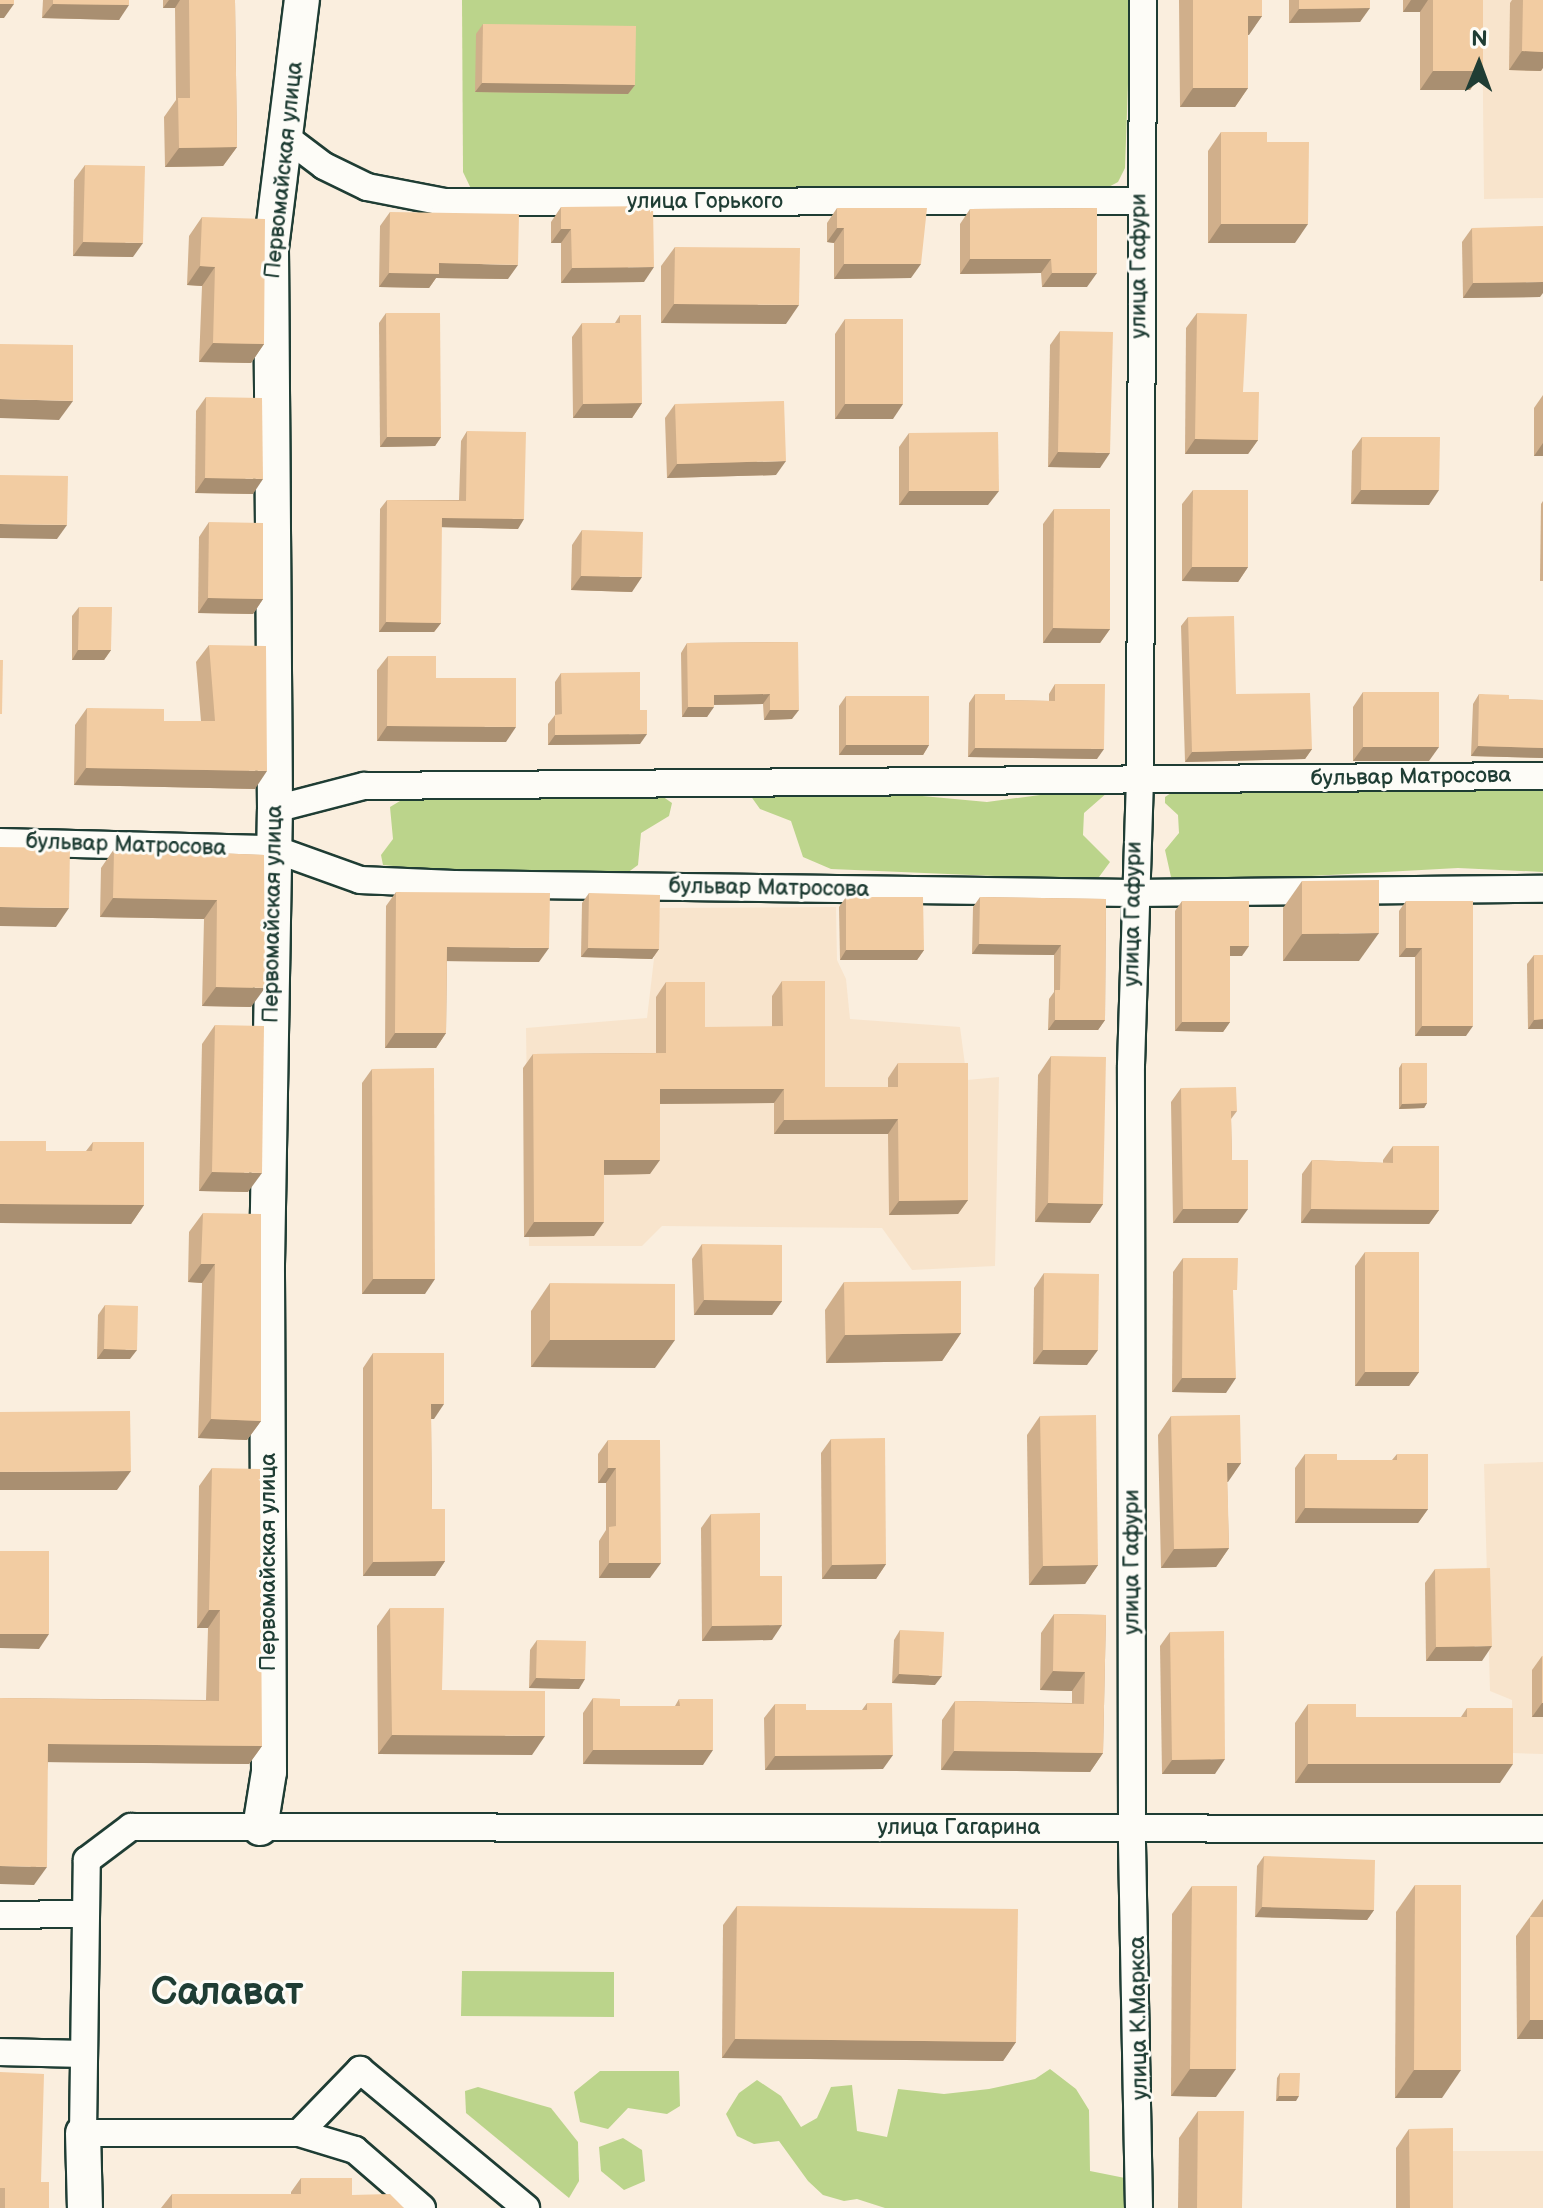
<!DOCTYPE html>
<meta charset="utf-8">
<style>
body{margin:0}
#map{position:relative;width:1543px;height:2208px;overflow:hidden;background:#faeede;font-family:"Balsamiq Sans",sans-serif}
div>[style]{position:absolute}
[style*='--x']{left:calc(var(--x)*1px);top:calc(var(--y)*1px);width:calc(var(--w)*1px);rotate:calc(var(--a)*1deg)}
.built>*{inset:0;background:#f8e4cc}
.green>*{inset:0;background:#bbd48b}
.roads{filter:drop-shadow(2px 0 #1f3d34) drop-shadow(-2px 0 #1f3d34) drop-shadow(0 2px #1f3d34) drop-shadow(0 -2px #1f3d34)}
.minor>*{height:26px;margin:-13px;padding:0 13px;transform-origin:13px;border-radius:13px;background:#fdfcf7}
.tertiary>*{height:34px;margin:-17px;padding:0 17px;transform-origin:17px;border-radius:17px;background:#fdfcf7}
.wall>*{inset:0;background:#d0af8b}
.shaded-wall>*{inset:0;background:#a98f71}
.building>*{inset:0;background:#f2cca2}
span{translate:-50% -50%;white-space:nowrap;text-align:center;line-height:1.15;-webkit-text-stroke:6px #fdfcf7;paint-order:stroke}
.street-label{font-size:22px;color:#1f3d34}
.town-label{font-size:38px;color:#1f3d34;font-weight:700}
.north{position:absolute;left:1439px;top:24px;width:80px;height:80px;-webkit-text-stroke:6px #fdfcf7;paint-order:stroke;rotate:1deg;font-size:22px;font-weight:700;line-height:32px;text-align:center;color:#1f3d34}
.north::after{content:'';display:block;margin:auto;width:28px;height:36px;background:#1f3d34;clip-path:polygon(50% 0,100% 100%,50% 72%,0 100%)}
</style>
<div id="map">
<div class="built">
<div style="clip-path:polygon(1482px 0,1543px 0,1543px 198px,1484px 199px)"></div>
<div style="clip-path:polygon(836px 907px,837px 960px,846px 979px,850px 1019px,960px 1027px,967px 1080px,999px 1077px,995px 1266px,912px 1270px,882px 1228px,662px 1226px,642px 1246px,529px 1246px,526px 1028px,647px 1018px,660px 908px)"></div>
<div style="clip-path:polygon(1543px 1462px,1543px 1754px,1512px 1753px,1512px 1700px,1490px 1691px,1484px 1464px)"></div>
<div style="clip-path:polygon(1451px 2151px,1543px 2151px,1543px 2208px,1451px 2208px)"></div>
</div>
<div class="green">
<div style="clip-path:polygon(462px 0,1131px 0,1125px 168px,1118px 182px,1101px 191px,474px 195px,463px 172px)"></div>
<div style="clip-path:polygon(1092px 788px,1108px 792px,1084px 813px,1083px 835px,1110px 862px,1099px 877px,1085px 880px,831px 869px,803px 857px,791px 821px,760px 809px,750px 795px,879px 792px,987px 802px)"></div>
<div style="clip-path:polygon(1177px 789px,1543px 789px,1543px 872px,1458px 868px,1183px 883px,1171px 877px,1165px 850px,1179px 833px,1178px 815px,1165px 803px,1165px 797px)"></div>
<div style="clip-path:polygon(659px 794px,672px 803px,669px 816px,641px 833px,638px 865px,623px 876px,548px 870px,463px 873px,383px 865px,381px 855px,393px 839px,390px 807px,405px 798px)"></div>
<div style="clip-path:polygon(462px 1971px,614px 1972px,614px 2017px,461px 2016px)"></div>
<div style="clip-path:polygon(1050px 2069px,1076px 2089px,1089px 2110px,1090px 2171px,1125px 2178px,1124px 2208px,885px 2208px,857px 2199px,844px 2201px,823px 2195px,808px 2181px,779px 2141px,754px 2144px,737px 2136px,726px 2114px,739px 2093px,757px 2080px,781px 2096px,801px 2127px,817px 2118px,831px 2087px,852px 2085px,857px 2131px,887px 2137px,898px 2089px,944px 2094px,989px 2089px,1035px 2079px)"></div>
<div style="clip-path:polygon(600px 2071px,679px 2071px,680px 2106px,667px 2114px,628px 2108px,608px 2129px,580px 2122px,574px 2092px)"></div>
<div style="clip-path:polygon(478px 2087px,551px 2108px,578px 2142px,579px 2181px,569px 2198px,466px 2113px,465px 2091px)"></div>
<div style="clip-path:polygon(623px 2138px,642px 2150px,645px 2181px,624px 2190px,601px 2171px,599px 2147px)"></div>
</div>
<div class="roads">
<div class="minor">
<div style="--x:287;--y:138;--w:46;--a:37.1"></div>
<div style="--x:324;--y:166;--w:48;--a:26"></div>
<div style="--x:367;--y:187;--w:78;--a:11"></div>
<div style="--x:444;--y:202;--w:695;--a:-0.08"></div>
<div style="--x:275;--y:809;--w:92;--a:-14.5"></div>
<div style="--x:364;--y:786;--w:1179;--a:-0.49"></div>
<div style="--x:0;--y:842;--w:274;--a:1.5"></div>
<div style="--x:274;--y:849;--w:91;--a:19.8"></div>
<div style="--x:360;--y:880;--w:94;--a:2.4"></div>
<div style="--x:454;--y:884;--w:679;--a:0.76"></div>
<div style="--x:1133;--y:893;--w:410;--a:-0.6"></div>
<div style="--x:0;--y:1915;--w:85;--a:-0.7"></div>
<div style="--x:0;--y:2052;--w:83;--a:1.4"></div>
<div style="--x:299;--y:2133;--w:88;--a:-45.9"></div>
<div style="--x:360;--y:2070;--w:216;--a:39.7"></div>
<div style="--x:422;--y:2208;--w:89;--a:-139.1"></div>
<div style="--x:355;--y:2150;--w:59;--a:-163.1"></div>
<div style="--x:299;--y:2133;--w:216;--a:180"></div>
<div style="--x:83;--y:2133;--w:273;--a:-89.2"></div>
<div style="--x:87;--y:1860;--w:55;--a:-36.9"></div>
<div style="--x:131;--y:1827;--w:1412;--a:0.08"></div>
<div style="--x:1139;--y:2208;--w:380;--a:-91.1"></div>
<div style="--x:1132;--y:1828;--w:763;--a:-90.08"></div>
<div style="--x:1131;--y:1065;--w:286;--a:-88.2"></div>
<div style="--x:1140;--y:779;--w:779;--a:-89.78"></div>
</div>
<div class="tertiary">
<div style="--x:260;--y:1828;--w:57;--a:-80.9"></div>
<div style="--x:269;--y:1772;--w:508;--a:-90.23"></div>
<div style="--x:267;--y:1264;--w:455;--a:-89"></div>
<div style="--x:275;--y:809;--w:561;--a:-90.41"></div>
<div style="--x:271;--y:248;--w:250;--a:-82.9"></div>
<div style="--x:83;--y:2133;--w:75;--a:88.5"></div>
</div>
</div>
<div class="wall">
<div style="clip-path:polygon(43px 0,129px 0,119px 20px,42px 18px)"></div>
<div style="clip-path:polygon(163px 0,235px 0,237px 147px,223px 166px,165px 167px,164px 117px,176px 100px,175px 8px,163px 8px)"></div>
<div style="clip-path:polygon(1179px 0,1262px 0,1262px 16px,1248px 35px,1248px 88px,1235px 107px,1180px 107px)"></div>
<div style="clip-path:polygon(1289px 0,1370px 0,1360px 22px,1289px 23px)"></div>
<div style="clip-path:polygon(1403px 0,1483px 0,1483px 71px,1470px 90px,1420px 90px,1420px 12px,1403px 12px)"></div>
<div style="clip-path:polygon(1512px 0,1543px 0,1541px 71px,1509px 70px,1510px 3px)"></div>
<div style="clip-path:polygon(483px 24px,635px 85px,628px 94px,475px 92px,476px 34px)"></div>
<div style="clip-path:polygon(1221px 132px,1267px 142px,1295px 243px,1208px 243px,1208px 151px)"></div>
<div style="clip-path:polygon(85px 165px,133px 257px,73px 256px,74px 180px)"></div>
<div style="clip-path:polygon(561px 207px,644px 282px,561px 283px,561px 243px,551px 243px,551px 222px)"></div>
<div style="clip-path:polygon(837px 208px,911px 278px,834px 279px,834px 243px,827px 242px,827px 223px)"></div>
<div style="clip-path:polygon(1097px 208px,1087px 287px,1042px 287px,1041px 273px,960px 274px,960px 224px,970px 209px)"></div>
<div style="clip-path:polygon(390px 212px,508px 279px,436px 278px,429px 288px,379px 287px,380px 226px)"></div>
<div style="clip-path:polygon(202px 217px,264px 344px,251px 363px,199px 362px,202px 286px,187px 285px,189px 236px)"></div>
<div style="clip-path:polygon(1472px 228px,1540px 297px,1463px 298px,1462px 242px)"></div>
<div style="clip-path:polygon(675px 247px,786px 324px,661px 323px,661px 266px)"></div>
<div style="clip-path:polygon(386px 313px,441px 437px,435px 446px,380px 447px,379px 323px)"></div>
<div style="clip-path:polygon(1197px 313px,1243px 392px,1258px 440px,1248px 454px,1185px 454px,1186px 328px)"></div>
<div style="clip-path:polygon(620px 315px,642px 403px,632px 418px,573px 418px,572px 337px,582px 323px,615px 323px)"></div>
<div style="clip-path:polygon(845px 319px,893px 419px,835px 419px,835px 334px)"></div>
<div style="clip-path:polygon(1060px 331px,1100px 468px,1048px 467px,1050px 345px)"></div>
<div style="clip-path:polygon(1543px 395px,1543px 456px,1534px 456px,1534px 408px)"></div>
<div style="clip-path:polygon(206px 397px,253px 494px,195px 493px,196px 411px)"></div>
<div style="clip-path:polygon(675px 404px,776px 475px,667px 478px,665px 418px)"></div>
<div style="clip-path:polygon(467px 431px,518px 529px,441px 527px,441px 623px,434px 632px,379px 632px,380px 509px,387px 500px,459px 500px,461px 441px)"></div>
<div style="clip-path:polygon(909px 433px,988px 505px,899px 505px,899px 447px)"></div>
<div style="clip-path:polygon(1362px 437px,1429px 505px,1351px 504px,1352px 451px)"></div>
<div style="clip-path:polygon(1193px 490px,1248px 567px,1238px 582px,1182px 581px,1182px 504px)"></div>
<div style="clip-path:polygon(1543px 501px,1543px 581px,1540px 581px,1541px 504px)"></div>
<div style="clip-path:polygon(1054px 509px,1110px 629px,1100px 643px,1043px 643px,1043px 524px)"></div>
<div style="clip-path:polygon(209px 522px,263px 599px,253px 614px,198px 613px,199px 537px)"></div>
<div style="clip-path:polygon(582px 530px,632px 592px,571px 590px,572px 545px)"></div>
<div style="clip-path:polygon(79px 607px,111px 650px,104px 660px,72px 660px,72px 616px)"></div>
<div style="clip-path:polygon(1188px 617px,1236px 694px,1312px 749px,1305px 759px,1185px 762px,1181px 626px)"></div>
<div style="clip-path:polygon(798px 642px,792px 719px,764px 720px,763px 704px,714px 705px,707px 717px,682px 717px,681px 653px,687px 643px)"></div>
<div style="clip-path:polygon(209px 645px,255px 789px,74px 785px,75px 725px,87px 708px,164px 721px,201px 721px,196px 662px)"></div>
<div style="clip-path:polygon(388px 656px,506px 742px,377px 741px,377px 670px)"></div>
<div style="clip-path:polygon(561px 673px,640px 744px,548px 745px,548px 724px,555px 715px,555px 682px)"></div>
<div style="clip-path:polygon(1055px 684px,1097px 759px,968px 757px,969px 703px,975px 694px,1005px 700px,1049px 701px,1049px 694px)"></div>
<div style="clip-path:polygon(1363px 692px,1429px 761px,1353px 761px,1353px 707px)"></div>
<div style="clip-path:polygon(1479px 694px,1509px 699px,1543px 700px,1543px 758px,1471px 756px,1473px 704px)"></div>
<div style="clip-path:polygon(846px 696px,929px 745px,923px 755px,839px 755px,839px 706px)"></div>
<div style="clip-path:polygon(114px 849px,264px 855px,251px 1007px,202px 1006px,204px 919px,100px 917px,101px 868px)"></div>
<div style="clip-path:polygon(1302px 881px,1359px 961px,1283px 961px,1283px 908px)"></div>
<div style="clip-path:polygon(396px 892px,539px 962px,447px 961px,446px 1033px,436px 1048px,385px 1048px,386px 906px)"></div>
<div style="clip-path:polygon(589px 893px,659px 949px,652px 959px,581px 957px,582px 903px)"></div>
<div style="clip-path:polygon(846px 897px,924px 950px,917px 960px,840px 960px,839px 907px)"></div>
<div style="clip-path:polygon(980px 897px,1106px 899px,1105px 1020px,1098px 1030px,1048px 1030px,1049px 999px,1054px 992px,1054px 955px,972px 954px,973px 907px)"></div>
<div style="clip-path:polygon(1182px 901px,1242px 956px,1230px 956px,1230px 1022px,1223px 1032px,1175px 1031px,1175px 911px)"></div>
<div style="clip-path:polygon(1406px 901px,1466px 1036px,1415px 1036px,1415px 957px,1399px 957px,1399px 911px)"></div>
<div style="clip-path:polygon(1534px 955px,1543px 1029px,1528px 1029px,1527px 964px)"></div>
<div style="clip-path:polygon(782px 981px,825px 1087px,888px 1087px,888px 1078px,898px 1063px,968px 1200px,958px 1214px,889px 1215px,888px 1134px,774px 1134px,774px 1103px,660px 1104px,650px 1174px,604px 1175px,594px 1236px,524px 1237px,523px 1068px,533px 1054px,656px 1053px,656px 997px,666px 982px,705px 1027px,772px 1027px,772px 996px)"></div>
<div style="clip-path:polygon(215px 1025px,248px 1192px,199px 1191px,202px 1044px)"></div>
<div style="clip-path:polygon(1051px 1056px,1103px 1204px,1090px 1223px,1035px 1222px,1038px 1075px)"></div>
<div style="clip-path:polygon(1402px 1063px,1427px 1103px,1424px 1108px,1399px 1109px,1399px 1068px)"></div>
<div style="clip-path:polygon(372px 1069px,425px 1294px,362px 1294px,362px 1083px)"></div>
<div style="clip-path:polygon(1181px 1088px,1237px 1111px,1231px 1119px,1232px 1160px,1238px 1223px,1173px 1223px,1171px 1102px)"></div>
<div style="clip-path:polygon(0 1141px,46px 1151px,86px 1151px,93px 1142px,144px 1205px,131px 1224px,0 1223px)"></div>
<div style="clip-path:polygon(1393px 1146px,1439px 1210px,1429px 1224px,1301px 1223px,1302px 1174px,1312px 1160px,1383px 1163px,1383px 1160px)"></div>
<div style="clip-path:polygon(203px 1213px,261px 1421px,247px 1440px,198px 1438px,202px 1283px,188px 1282px,189px 1232px)"></div>
<div style="clip-path:polygon(702px 1244px,782px 1301px,772px 1315px,694px 1315px,692px 1259px)"></div>
<div style="clip-path:polygon(1365px 1252px,1419px 1372px,1409px 1386px,1355px 1386px,1355px 1266px)"></div>
<div style="clip-path:polygon(1183px 1258px,1233px 1296px,1226px 1393px,1172px 1392px,1173px 1272px)"></div>
<div style="clip-path:polygon(1044px 1273px,1087px 1365px,1033px 1364px,1034px 1288px)"></div>
<div style="clip-path:polygon(844px 1282px,961px 1333px,942px 1361px,826px 1363px,825px 1310px)"></div>
<div style="clip-path:polygon(550px 1283px,655px 1368px,531px 1367px,531px 1311px)"></div>
<div style="clip-path:polygon(105px 1305px,130px 1359px,97px 1359px,98px 1315px)"></div>
<div style="clip-path:polygon(373px 1353px,434px 1419px,431px 1419px,432px 1509px,445px 1561px,435px 1576px,363px 1576px,363px 1368px)"></div>
<div style="clip-path:polygon(1040px 1416px,1098px 1565px,1085px 1584px,1029px 1585px,1027px 1435px)"></div>
<div style="clip-path:polygon(1171px 1416px,1241px 1463px,1227px 1482px,1229px 1548px,1216px 1567px,1161px 1568px,1158px 1435px)"></div>
<div style="clip-path:polygon(831px 1439px,886px 1564px,876px 1579px,822px 1579px,821px 1453px)"></div>
<div style="clip-path:polygon(608px 1440px,650px 1578px,599px 1578px,599px 1541px,606px 1530px,606px 1483px,598px 1483px,598px 1454px)"></div>
<div style="clip-path:polygon(1305px 1454px,1337px 1460px,1392px 1460px,1397px 1454px,1428px 1509px,1418px 1523px,1295px 1523px,1295px 1468px)"></div>
<div style="clip-path:polygon(212px 1468px,262px 1746px,249px 1764px,48px 1762px,34px 1885px,0 1698px,206px 1700px,208px 1628px,197px 1628px,199px 1486px)"></div>
<div style="clip-path:polygon(711px 1514px,760px 1576px,772px 1640px,702px 1641px,701px 1528px)"></div>
<div style="clip-path:polygon(1435px 1569px,1482px 1661px,1426px 1661px,1425px 1583px)"></div>
<div style="clip-path:polygon(390px 1608px,442px 1690px,532px 1755px,378px 1754px,377px 1626px)"></div>
<div style="clip-path:polygon(1054px 1614px,1106px 1615px,1103px 1753px,1090px 1772px,941px 1770px,942px 1720px,955px 1701px,1072px 1703px,1072px 1691px,1040px 1690px,1041px 1633px)"></div>
<div style="clip-path:polygon(900px 1630px,935px 1685px,892px 1683px,894px 1640px)"></div>
<div style="clip-path:polygon(1170px 1632px,1215px 1774px,1162px 1774px,1160px 1646px)"></div>
<div style="clip-path:polygon(537px 1640px,579px 1689px,529px 1688px,530px 1650px)"></div>
<div style="clip-path:polygon(1542px 1656px,1543px 1717px,1532px 1717px,1532px 1670px)"></div>
<div style="clip-path:polygon(593px 1698px,620px 1706px,675px 1706px,679px 1699px,703px 1765px,583px 1764px,583px 1713px)"></div>
<div style="clip-path:polygon(867px 1703px,883px 1769px,765px 1770px,764px 1718px,775px 1704px,806px 1710px,862px 1710px)"></div>
<div style="clip-path:polygon(1308px 1704px,1356px 1717px,1461px 1717px,1467px 1708px,1500px 1783px,1295px 1783px,1295px 1723px)"></div>
<div style="clip-path:polygon(1264px 1856px,1374px 1910px,1367px 1920px,1255px 1917px,1257px 1866px)"></div>
<div style="clip-path:polygon(1415px 1885px,1442px 2098px,1395px 2098px,1396px 1912px)"></div>
<div style="clip-path:polygon(1192px 1886px,1216px 2097px,1171px 2096px,1172px 1914px)"></div>
<div style="clip-path:polygon(1543px 1899px,1543px 2039px,1517px 2039px,1516px 1936px)"></div>
<div style="clip-path:polygon(737px 1906px,1016px 2042px,1003px 2061px,722px 2058px,723px 1925px)"></div>
<div style="clip-path:polygon(0 2072px,41px 2182px,49px 2208px,0 2208px)"></div>
<div style="clip-path:polygon(1280px 2073px,1296px 2101px,1276px 2101px,1277px 2078px)"></div>
<div style="clip-path:polygon(1198px 2111px,1242px 2208px,1178px 2208px,1179px 2138px)"></div>
<div style="clip-path:polygon(1409px 2129px,1453px 2208px,1396px 2208px,1396px 2148px)"></div>
<div style="clip-path:polygon(301px 2178px,352px 2195px,404px 2208px,161px 2208px,172px 2194px,291px 2194px,291px 2192px)"></div>
</div>
<div class="shaded-wall">
<div style="clip-path:polygon(169px 0,180px 0,175px 8px,163px 8px)"></div>
<div style="clip-path:polygon(1411px 0,1428px 0,1420px 12px,1403px 12px)"></div>
<div style="clip-path:polygon(0 4px,14px 4px,4px 18px,0 18px)"></div>
<div style="clip-path:polygon(53px 4px,129px 5px,119px 20px,42px 18px)"></div>
<div style="clip-path:polygon(1370px 8px,1360px 22px,1289px 23px,1299px 9px)"></div>
<div style="clip-path:polygon(1248px 16px,1262px 16px,1249px 35px,1234px 35px)"></div>
<div style="clip-path:polygon(1522px 51px,1543px 52px,1543px 68px,1541px 71px,1509px 70px)"></div>
<div style="clip-path:polygon(1433px 71px,1483px 71px,1470px 90px,1420px 90px)"></div>
<div style="clip-path:polygon(482px 83px,635px 85px,628px 94px,475px 92px)"></div>
<div style="clip-path:polygon(1193px 88px,1248px 88px,1235px 107px,1180px 107px)"></div>
<div style="clip-path:polygon(237px 147px,223px 166px,165px 167px,179px 148px)"></div>
<div style="clip-path:polygon(1221px 224px,1308px 224px,1295px 243px,1208px 243px)"></div>
<div style="clip-path:polygon(837px 228px,844px 228px,834px 243px,827px 242px)"></div>
<div style="clip-path:polygon(561px 229px,571px 229px,561px 243px,551px 243px)"></div>
<div style="clip-path:polygon(83px 242px,143px 243px,133px 257px,73px 256px)"></div>
<div style="clip-path:polygon(970px 259px,1051px 259px,1041px 273px,960px 274px)"></div>
<div style="clip-path:polygon(439px 263px,518px 265px,508px 279px,436px 278px,429px 288px,379px 287px,389px 273px)"></div>
<div style="clip-path:polygon(844px 264px,921px 264px,911px 278px,834px 279px)"></div>
<div style="clip-path:polygon(200px 266px,215px 267px,202px 286px,187px 285px)"></div>
<div style="clip-path:polygon(654px 267px,644px 282px,561px 283px,572px 268px)"></div>
<div style="clip-path:polygon(1052px 273px,1097px 273px,1087px 287px,1042px 287px)"></div>
<div style="clip-path:polygon(1543px 282px,1543px 293px,1540px 297px,1463px 298px,1473px 283px)"></div>
<div style="clip-path:polygon(674px 304px,799px 305px,786px 324px,661px 323px)"></div>
<div style="clip-path:polygon(213px 343px,264px 344px,251px 363px,199px 362px)"></div>
<div style="clip-path:polygon(0 399px,73px 401px,59px 420px,0 418px)"></div>
<div style="clip-path:polygon(642px 403px,632px 418px,573px 418px,583px 404px)"></div>
<div style="clip-path:polygon(845px 404px,903px 404px,893px 419px,835px 419px)"></div>
<div style="clip-path:polygon(387px 437px,441px 437px,435px 446px,380px 447px)"></div>
<div style="clip-path:polygon(1195px 439px,1258px 440px,1248px 454px,1185px 454px)"></div>
<div style="clip-path:polygon(1543px 443px,1543px 456px,1534px 456px)"></div>
<div style="clip-path:polygon(1058px 452px,1110px 453px,1100px 468px,1048px 467px)"></div>
<div style="clip-path:polygon(786px 461px,776px 475px,667px 478px,677px 464px)"></div>
<div style="clip-path:polygon(205px 478px,263px 479px,253px 494px,195px 493px)"></div>
<div style="clip-path:polygon(1361px 490px,1439px 490px,1429px 505px,1351px 504px)"></div>
<div style="clip-path:polygon(909px 491px,999px 491px,988px 505px,899px 505px)"></div>
<div style="clip-path:polygon(442px 518px,524px 519px,518px 529px,435px 527px)"></div>
<div style="clip-path:polygon(0 524px,67px 525px,57px 539px,0 538px)"></div>
<div style="clip-path:polygon(1192px 567px,1248px 567px,1238px 582px,1182px 581px)"></div>
<div style="clip-path:polygon(581px 576px,642px 577px,632px 592px,571px 590px)"></div>
<div style="clip-path:polygon(208px 598px,263px 599px,253px 614px,198px 613px)"></div>
<div style="clip-path:polygon(386px 622px,441px 623px,434px 632px,379px 632px)"></div>
<div style="clip-path:polygon(1053px 628px,1110px 629px,1100px 643px,1043px 643px)"></div>
<div style="clip-path:polygon(78px 650px,111px 650px,104px 660px,72px 660px)"></div>
<div style="clip-path:polygon(770px 694px,763px 704px,707px 705px,714px 695px)"></div>
<div style="clip-path:polygon(688px 707px,714px 707px,707px 717px,682px 717px)"></div>
<div style="clip-path:polygon(770px 710px,799px 710px,792px 719px,764px 720px)"></div>
<div style="clip-path:polygon(387px 726px,516px 727px,506px 742px,377px 741px)"></div>
<div style="clip-path:polygon(647px 734px,640px 744px,548px 745px,555px 735px)"></div>
<div style="clip-path:polygon(846px 745px,929px 745px,923px 755px,839px 755px)"></div>
<div style="clip-path:polygon(1478px 746px,1543px 748px,1543px 758px,1471px 756px)"></div>
<div style="clip-path:polygon(1363px 747px,1439px 747px,1429px 761px,1353px 761px)"></div>
<div style="clip-path:polygon(975px 748px,1104px 749px,1097px 759px,968px 757px)"></div>
<div style="clip-path:polygon(1312px 749px,1305px 759px,1185px 762px,1192px 752px)"></div>
<div style="clip-path:polygon(86px 768px,267px 771px,255px 789px,74px 785px)"></div>
<div style="clip-path:polygon(113px 898px,217px 900px,204px 919px,100px 917px)"></div>
<div style="clip-path:polygon(0 907px,69px 908px,56px 927px,0 926px)"></div>
<div style="clip-path:polygon(1379px 933px,1359px 961px,1283px 961px,1302px 934px)"></div>
<div style="clip-path:polygon(979px 944px,1061px 945px,1054px 955px,972px 954px)"></div>
<div style="clip-path:polygon(1230px 946px,1249px 946px,1242px 956px,1224px 956px)"></div>
<div style="clip-path:polygon(447px 947px,549px 948px,539px 962px,437px 961px)"></div>
<div style="clip-path:polygon(588px 948px,659px 949px,652px 959px,581px 957px)"></div>
<div style="clip-path:polygon(1406px 948px,1422px 948px,1415px 957px,1399px 957px)"></div>
<div style="clip-path:polygon(846px 950px,924px 950px,917px 960px,840px 960px)"></div>
<div style="clip-path:polygon(216px 987px,265px 988px,251px 1007px,202px 1006px)"></div>
<div style="clip-path:polygon(1543px 1019px,1543px 1029px,1528px 1029px,1534px 1020px)"></div>
<div style="clip-path:polygon(1055px 1020px,1105px 1020px,1098px 1030px,1048px 1030px)"></div>
<div style="clip-path:polygon(1182px 1022px,1230px 1022px,1223px 1032px,1175px 1031px)"></div>
<div style="clip-path:polygon(1422px 1026px,1473px 1026px,1466px 1036px,1415px 1036px)"></div>
<div style="clip-path:polygon(395px 1033px,446px 1033px,436px 1048px,385px 1048px)"></div>
<div style="clip-path:polygon(660px 1089px,784px 1089px,774px 1103px,650px 1104px)"></div>
<div style="clip-path:polygon(1427px 1103px,1424px 1108px,1399px 1109px,1402px 1104px)"></div>
<div style="clip-path:polygon(898px 1119px,888px 1134px,774px 1134px,784px 1120px)"></div>
<div style="clip-path:polygon(604px 1160px,660px 1160px,650px 1174px,594px 1175px)"></div>
<div style="clip-path:polygon(212px 1172px,262px 1173px,248px 1192px,199px 1191px)"></div>
<div style="clip-path:polygon(968px 1200px,958px 1214px,889px 1215px,899px 1201px)"></div>
<div style="clip-path:polygon(1048px 1203px,1103px 1204px,1090px 1223px,1035px 1222px)"></div>
<div style="clip-path:polygon(0 1204px,144px 1205px,131px 1224px,0 1223px)"></div>
<div style="clip-path:polygon(1183px 1209px,1248px 1209px,1238px 1223px,1173px 1223px)"></div>
<div style="clip-path:polygon(1311px 1209px,1439px 1210px,1429px 1224px,1301px 1223px)"></div>
<div style="clip-path:polygon(534px 1222px,604px 1222px,594px 1236px,524px 1237px)"></div>
<div style="clip-path:polygon(201px 1264px,215px 1264px,202px 1283px,188px 1282px)"></div>
<div style="clip-path:polygon(373px 1279px,435px 1279px,425px 1294px,362px 1294px)"></div>
<div style="clip-path:polygon(704px 1300px,782px 1301px,772px 1315px,694px 1315px)"></div>
<div style="clip-path:polygon(961px 1333px,942px 1361px,826px 1363px,845px 1335px)"></div>
<div style="clip-path:polygon(550px 1340px,675px 1340px,655px 1368px,531px 1367px)"></div>
<div style="clip-path:polygon(104px 1349px,137px 1350px,130px 1359px,97px 1359px)"></div>
<div style="clip-path:polygon(1043px 1350px,1098px 1350px,1087px 1365px,1033px 1364px)"></div>
<div style="clip-path:polygon(1365px 1372px,1419px 1372px,1409px 1386px,1355px 1386px)"></div>
<div style="clip-path:polygon(1182px 1378px,1236px 1378px,1226px 1393px,1172px 1392px)"></div>
<div style="clip-path:polygon(431px 1404px,444px 1404px,434px 1419px,421px 1419px)"></div>
<div style="clip-path:polygon(211px 1419px,261px 1421px,247px 1440px,198px 1438px)"></div>
<div style="clip-path:polygon(1227px 1463px,1241px 1463px,1228px 1482px,1214px 1482px)"></div>
<div style="clip-path:polygon(608px 1468px,616px 1468px,606px 1483px,598px 1483px)"></div>
<div style="clip-path:polygon(131px 1471px,117px 1490px,0 1490px,0 1472px)"></div>
<div style="clip-path:polygon(1305px 1508px,1428px 1509px,1418px 1523px,1295px 1523px)"></div>
<div style="clip-path:polygon(1229px 1548px,1216px 1567px,1161px 1568px,1174px 1549px)"></div>
<div style="clip-path:polygon(445px 1561px,435px 1576px,363px 1576px,373px 1562px)"></div>
<div style="clip-path:polygon(609px 1563px,661px 1563px,650px 1578px,599px 1578px)"></div>
<div style="clip-path:polygon(886px 1564px,876px 1579px,822px 1579px,832px 1565px)"></div>
<div style="clip-path:polygon(1098px 1565px,1085px 1584px,1029px 1585px,1043px 1566px)"></div>
<div style="clip-path:polygon(209px 1610px,220px 1610px,208px 1628px,197px 1628px)"></div>
<div style="clip-path:polygon(782px 1625px,772px 1640px,702px 1641px,712px 1626px)"></div>
<div style="clip-path:polygon(0 1634px,49px 1634px,39px 1649px,0 1648px)"></div>
<div style="clip-path:polygon(1492px 1646px,1482px 1661px,1426px 1661px,1436px 1647px)"></div>
<div style="clip-path:polygon(1053px 1671px,1085px 1672px,1072px 1691px,1040px 1690px)"></div>
<div style="clip-path:polygon(899px 1674px,942px 1676px,935px 1685px,892px 1683px)"></div>
<div style="clip-path:polygon(536px 1678px,585px 1679px,579px 1689px,529px 1688px)"></div>
<div style="clip-path:polygon(1542px 1703px,1543px 1703px,1543px 1717px,1532px 1717px)"></div>
<div style="clip-path:polygon(392px 1735px,545px 1736px,532px 1755px,378px 1754px)"></div>
<div style="clip-path:polygon(48px 1744px,262px 1746px,249px 1764px,36px 1762px)"></div>
<div style="clip-path:polygon(593px 1750px,713px 1750px,703px 1765px,583px 1764px)"></div>
<div style="clip-path:polygon(954px 1751px,1103px 1753px,1090px 1772px,941px 1770px)"></div>
<div style="clip-path:polygon(893px 1755px,883px 1769px,765px 1770px,775px 1756px)"></div>
<div style="clip-path:polygon(1225px 1759px,1215px 1774px,1162px 1774px,1172px 1760px)"></div>
<div style="clip-path:polygon(1308px 1764px,1513px 1764px,1500px 1783px,1295px 1783px)"></div>
<div style="clip-path:polygon(0 1866px,47px 1867px,34px 1885px,0 1884px)"></div>
<div style="clip-path:polygon(1262px 1907px,1374px 1910px,1367px 1920px,1255px 1917px)"></div>
<div style="clip-path:polygon(1530px 2020px,1543px 2020px,1543px 2039px,1517px 2039px)"></div>
<div style="clip-path:polygon(735px 2039px,1016px 2042px,1003px 2061px,722px 2058px)"></div>
<div style="clip-path:polygon(1190px 2069px,1236px 2069px,1216px 2097px,1171px 2096px)"></div>
<div style="clip-path:polygon(1414px 2070px,1461px 2070px,1442px 2098px,1395px 2098px)"></div>
<div style="clip-path:polygon(1279px 2096px,1299px 2096px,1296px 2101px,1276px 2101px)"></div>
</div>
<div class="building">
<div style="clip-path:polygon(0 0,14px 0,14px 4px,0 4px)"></div>
<div style="clip-path:polygon(53px 0,129px 0,129px 5px,53px 4px)"></div>
<div style="clip-path:polygon(189px 0,235px 0,237px 147px,179px 148px,178px 98px,190px 98px)"></div>
<div style="clip-path:polygon(1193px 0,1262px 0,1262px 16px,1248px 16px,1248px 88px,1193px 88px)"></div>
<div style="clip-path:polygon(1299px 0,1370px 0,1370px 8px,1299px 9px)"></div>
<div style="clip-path:polygon(1433px 0,1483px 0,1483px 71px,1433px 71px)"></div>
<div style="clip-path:polygon(1523px 0,1543px 0,1543px 52px,1522px 51px)"></div>
<div style="clip-path:polygon(483px 24px,636px 26px,635px 85px,482px 83px)"></div>
<div style="clip-path:polygon(1221px 132px,1267px 132px,1267px 142px,1309px 142px,1308px 224px,1221px 224px)"></div>
<div style="clip-path:polygon(85px 165px,145px 166px,143px 243px,83px 242px)"></div>
<div style="clip-path:polygon(653px 206px,654px 267px,572px 268px,571px 229px,561px 229px,561px 207px)"></div>
<div style="clip-path:polygon(837px 208px,927px 208px,921px 264px,844px 264px,844px 228px,837px 228px)"></div>
<div style="clip-path:polygon(1097px 208px,1097px 273px,1052px 273px,1051px 259px,970px 259px,970px 209px)"></div>
<div style="clip-path:polygon(390px 212px,519px 214px,518px 265px,439px 263px,439px 274px,389px 273px)"></div>
<div style="clip-path:polygon(202px 217px,265px 219px,264px 344px,213px 343px,215px 267px,200px 266px)"></div>
<div style="clip-path:polygon(1543px 226px,1543px 282px,1473px 283px,1472px 228px)"></div>
<div style="clip-path:polygon(675px 247px,800px 248px,799px 305px,674px 304px)"></div>
<div style="clip-path:polygon(386px 313px,440px 313px,441px 437px,387px 437px)"></div>
<div style="clip-path:polygon(1197px 313px,1247px 314px,1243px 392px,1259px 392px,1258px 440px,1195px 439px)"></div>
<div style="clip-path:polygon(620px 315px,641px 315px,642px 403px,583px 404px,582px 323px,620px 323px)"></div>
<div style="clip-path:polygon(845px 319px,903px 319px,903px 404px,845px 404px)"></div>
<div style="clip-path:polygon(1060px 331px,1113px 332px,1110px 453px,1058px 452px)"></div>
<div style="clip-path:polygon(0 344px,73px 345px,73px 401px,0 399px)"></div>
<div style="clip-path:polygon(206px 397px,262px 398px,263px 479px,205px 478px)"></div>
<div style="clip-path:polygon(784px 401px,786px 461px,677px 464px,675px 404px)"></div>
<div style="clip-path:polygon(467px 431px,526px 432px,524px 519px,442px 518px,441px 623px,386px 622px,387px 500px,466px 501px)"></div>
<div style="clip-path:polygon(998px 432px,999px 491px,909px 491px,909px 433px)"></div>
<div style="clip-path:polygon(1362px 437px,1440px 437px,1439px 490px,1361px 490px)"></div>
<div style="clip-path:polygon(0 475px,68px 476px,67px 525px,0 524px)"></div>
<div style="clip-path:polygon(1193px 490px,1248px 490px,1248px 567px,1192px 567px)"></div>
<div style="clip-path:polygon(1054px 509px,1110px 509px,1110px 629px,1053px 628px)"></div>
<div style="clip-path:polygon(209px 522px,263px 523px,263px 599px,208px 598px)"></div>
<div style="clip-path:polygon(582px 530px,643px 532px,642px 577px,581px 576px)"></div>
<div style="clip-path:polygon(79px 607px,112px 607px,111px 650px,78px 650px)"></div>
<div style="clip-path:polygon(1234px 616px,1236px 694px,1310px 693px,1312px 749px,1192px 752px,1188px 617px)"></div>
<div style="clip-path:polygon(798px 642px,799px 710px,770px 710px,770px 694px,714px 695px,714px 707px,688px 707px,687px 643px)"></div>
<div style="clip-path:polygon(209px 645px,266px 646px,267px 771px,86px 768px,87px 708px,164px 709px,164px 721px,215px 721px)"></div>
<div style="clip-path:polygon(388px 656px,436px 656px,436px 678px,516px 678px,516px 727px,387px 726px)"></div>
<div style="clip-path:polygon(0 660px,3px 660px,2px 714px,0 714px)"></div>
<div style="clip-path:polygon(640px 672px,640px 710px,647px 710px,647px 734px,555px 735px,555px 715px,562px 714px,561px 673px)"></div>
<div style="clip-path:polygon(1055px 684px,1105px 684px,1104px 749px,975px 748px,975px 694px,1005px 694px,1005px 700px,1055px 701px)"></div>
<div style="clip-path:polygon(1363px 692px,1439px 692px,1439px 747px,1363px 747px)"></div>
<div style="clip-path:polygon(1479px 694px,1509px 695px,1509px 699px,1543px 700px,1543px 748px,1478px 746px)"></div>
<div style="clip-path:polygon(846px 696px,929px 696px,929px 745px,846px 745px)"></div>
<div style="clip-path:polygon(0 847px,70px 848px,69px 908px,0 907px)"></div>
<div style="clip-path:polygon(114px 849px,264px 855px,265px 988px,216px 987px,217px 900px,113px 898px)"></div>
<div style="clip-path:polygon(1379px 880px,1379px 933px,1302px 934px,1302px 881px)"></div>
<div style="clip-path:polygon(396px 892px,550px 893px,549px 948px,447px 947px,446px 1033px,395px 1033px)"></div>
<div style="clip-path:polygon(589px 893px,660px 895px,659px 949px,588px 948px)"></div>
<div style="clip-path:polygon(846px 897px,923px 897px,924px 950px,846px 950px)"></div>
<div style="clip-path:polygon(980px 897px,1106px 899px,1105px 1020px,1055px 1020px,1055px 990px,1060px 990px,1061px 945px,979px 944px)"></div>
<div style="clip-path:polygon(1182px 901px,1249px 901px,1249px 946px,1230px 946px,1230px 1022px,1182px 1022px)"></div>
<div style="clip-path:polygon(1406px 901px,1473px 901px,1473px 1026px,1422px 1026px,1422px 948px,1406px 948px)"></div>
<div style="clip-path:polygon(1534px 955px,1543px 955px,1543px 1019px,1534px 1020px)"></div>
<div style="clip-path:polygon(782px 981px,825px 981px,825px 1087px,898px 1087px,898px 1063px,968px 1063px,968px 1200px,899px 1201px,898px 1119px,784px 1120px,784px 1089px,660px 1089px,660px 1160px,604px 1160px,604px 1222px,534px 1222px,533px 1054px,666px 1053px,666px 982px,705px 982px,705px 1027px,783px 1026px)"></div>
<div style="clip-path:polygon(215px 1025px,264px 1026px,262px 1173px,212px 1172px)"></div>
<div style="clip-path:polygon(1051px 1056px,1106px 1057px,1103px 1204px,1048px 1203px)"></div>
<div style="clip-path:polygon(1402px 1063px,1427px 1063px,1427px 1103px,1402px 1104px)"></div>
<div style="clip-path:polygon(434px 1068px,435px 1279px,373px 1279px,372px 1069px)"></div>
<div style="clip-path:polygon(1236px 1087px,1237px 1111px,1231px 1111px,1232px 1160px,1248px 1160px,1248px 1209px,1183px 1209px,1181px 1088px)"></div>
<div style="clip-path:polygon(0 1141px,46px 1141px,46px 1151px,92px 1151px,93px 1142px,144px 1142px,144px 1205px,0 1204px)"></div>
<div style="clip-path:polygon(1393px 1146px,1439px 1146px,1439px 1210px,1311px 1209px,1312px 1160px,1393px 1163px)"></div>
<div style="clip-path:polygon(203px 1213px,261px 1214px,261px 1421px,211px 1419px,215px 1264px,201px 1264px)"></div>
<div style="clip-path:polygon(702px 1244px,782px 1245px,782px 1301px,704px 1300px)"></div>
<div style="clip-path:polygon(1365px 1252px,1419px 1252px,1419px 1372px,1365px 1372px)"></div>
<div style="clip-path:polygon(1183px 1258px,1238px 1258px,1237px 1290px,1233px 1290px,1236px 1378px,1182px 1378px)"></div>
<div style="clip-path:polygon(1044px 1273px,1099px 1274px,1098px 1350px,1043px 1350px)"></div>
<div style="clip-path:polygon(961px 1281px,961px 1333px,845px 1335px,844px 1282px)"></div>
<div style="clip-path:polygon(550px 1283px,675px 1284px,675px 1340px,550px 1340px)"></div>
<div style="clip-path:polygon(105px 1305px,138px 1306px,137px 1350px,104px 1349px)"></div>
<div style="clip-path:polygon(373px 1353px,444px 1353px,444px 1404px,431px 1404px,432px 1509px,445px 1509px,445px 1561px,373px 1562px)"></div>
<div style="clip-path:polygon(130px 1411px,131px 1471px,0 1472px,0 1412px)"></div>
<div style="clip-path:polygon(1096px 1415px,1098px 1565px,1043px 1566px,1040px 1416px)"></div>
<div style="clip-path:polygon(1240px 1415px,1241px 1463px,1227px 1463px,1229px 1548px,1174px 1549px,1171px 1416px)"></div>
<div style="clip-path:polygon(885px 1438px,886px 1564px,832px 1565px,831px 1439px)"></div>
<div style="clip-path:polygon(608px 1440px,660px 1440px,661px 1563px,609px 1563px,609px 1527px,616px 1526px,616px 1468px,608px 1468px)"></div>
<div style="clip-path:polygon(1305px 1454px,1337px 1454px,1337px 1460px,1397px 1460px,1397px 1454px,1428px 1454px,1428px 1509px,1305px 1508px)"></div>
<div style="clip-path:polygon(212px 1468px,260px 1469px,262px 1746px,48px 1744px,47px 1867px,0 1866px,0 1698px,219px 1701px,220px 1610px,209px 1610px)"></div>
<div style="clip-path:polygon(760px 1513px,760px 1576px,782px 1576px,782px 1625px,712px 1626px,711px 1514px)"></div>
<div style="clip-path:polygon(0 1551px,49px 1551px,49px 1634px,0 1634px)"></div>
<div style="clip-path:polygon(1490px 1568px,1492px 1646px,1436px 1647px,1435px 1569px)"></div>
<div style="clip-path:polygon(390px 1608px,444px 1608px,442px 1690px,545px 1691px,545px 1736px,392px 1735px)"></div>
<div style="clip-path:polygon(1054px 1614px,1106px 1615px,1103px 1753px,954px 1751px,955px 1701px,1084px 1704px,1085px 1672px,1053px 1671px)"></div>
<div style="clip-path:polygon(900px 1630px,944px 1632px,942px 1676px,899px 1674px)"></div>
<div style="clip-path:polygon(1224px 1631px,1225px 1759px,1172px 1760px,1170px 1632px)"></div>
<div style="clip-path:polygon(537px 1640px,586px 1641px,585px 1679px,536px 1678px)"></div>
<div style="clip-path:polygon(1542px 1656px,1543px 1656px,1543px 1703px,1542px 1703px)"></div>
<div style="clip-path:polygon(593px 1698px,620px 1699px,620px 1706px,680px 1706px,679px 1699px,713px 1699px,713px 1750px,593px 1750px)"></div>
<div style="clip-path:polygon(867px 1703px,892px 1703px,893px 1755px,775px 1756px,775px 1704px,806px 1704px,806px 1710px,867px 1710px)"></div>
<div style="clip-path:polygon(1308px 1704px,1356px 1704px,1356px 1717px,1467px 1717px,1467px 1708px,1513px 1708px,1513px 1764px,1308px 1764px)"></div>
<div style="clip-path:polygon(1264px 1856px,1375px 1860px,1374px 1910px,1262px 1907px)"></div>
<div style="clip-path:polygon(1415px 1885px,1461px 1885px,1461px 2070px,1414px 2070px)"></div>
<div style="clip-path:polygon(1192px 1886px,1237px 1886px,1236px 2069px,1190px 2069px)"></div>
<div style="clip-path:polygon(1543px 1899px,1543px 2020px,1530px 2020px,1530px 1917px,1543px 1917px)"></div>
<div style="clip-path:polygon(737px 1906px,1018px 1909px,1016px 2042px,735px 2039px)"></div>
<div style="clip-path:polygon(0 2072px,44px 2074px,41px 2182px,49px 2182px,49px 2208px,5px 2208px,5px 2188px,0 2188px)"></div>
<div style="clip-path:polygon(1280px 2073px,1300px 2073px,1299px 2096px,1279px 2096px)"></div>
<div style="clip-path:polygon(1198px 2111px,1244px 2111px,1242px 2208px,1197px 2208px)"></div>
<div style="clip-path:polygon(1453px 2128px,1453px 2208px,1410px 2208px,1409px 2129px)"></div>
<div style="clip-path:polygon(301px 2178px,352px 2178px,352px 2195px,390px 2194px,404px 2208px,172px 2208px,172px 2194px,301px 2194px)"></div>
</div>
<div class="street-label">
<span style="left:284px;top:170px;rotate:-84deg">Первомайская улица</span>
<span style="left:705px;top:202px">улица Горького</span>
<span style="left:1139px;top:266px;rotate:-90deg">улица Гафури</span>
<span style="left:1411px;top:777px;rotate:-1deg">бульвар Матросова</span>
<span style="left:126px;top:845px;rotate:2deg">бульвар Матросова</span>
<span style="left:769px;top:888px;rotate:1deg">бульвар Матросова</span>
<span style="left:273px;top:914px;rotate:-89deg">Первомайская улица</span>
<span style="left:1133px;top:914px;rotate:-89deg">улица Гафури</span>
<span style="left:269px;top:1562px;rotate:-90deg">Первомайская улица</span>
<span style="left:1132px;top:1562px;rotate:-90deg">улица Гафури</span>
<span style="left:959px;top:1828px">улица Гагарина</span>
<span style="left:1139px;top:2018px;rotate:-91deg">улица К.Маркса</span>
</div>
<div class="town-label">
<span style="left:227px;top:1993px">Салават</span>
</div>
<div class="north">N</div>
</div>
